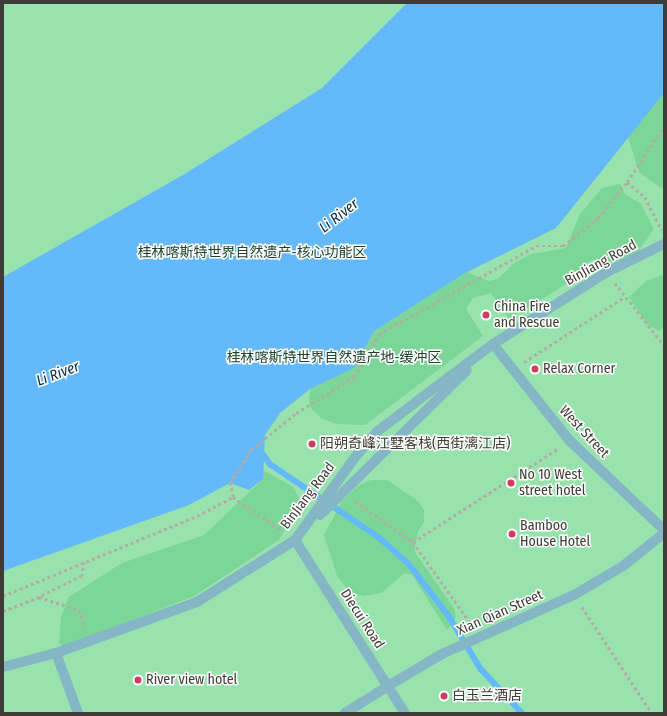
<!DOCTYPE html>
<meta charset="utf-8">
<style>
body{margin:0}
#map{position:relative;width:667px;height:716px;overflow:hidden;background:#fdf3e6;font-family:"Fira Sans Condensed","Noto Sans SC",sans-serif}
div>[style]{position:absolute}
[style*='--x']{left:calc(var(--x)*1px);top:calc(var(--y)*1px);width:calc(var(--w)*1px);rotate:calc(var(--a)*1deg)}
.green>*{inset:0;background:#98e2ae}
.forest>*{inset:0;background:#7bd698}
.water>*{inset:0;background:#63b9f9}
.stream>*{height:5.5px;margin:-2.75px;padding:0 2.75px;transform-origin:2.75px;border-radius:2.75px;background:#63b9f9}
.path>*{height:2.5px;margin-top:-1.25px;transform-origin:0;background:repeating-linear-gradient(90deg,#b3aca2 0 3px,transparent 0 6px)}
.pedestrian>*{height:10px;margin:-5px;padding:0 5px;transform-origin:5px;border-radius:5px;background:#85b6c5}
.minor>*{height:10px;margin:-5px;padding:0 5px;transform-origin:5px;border-radius:5px;background:#85b6c5}
.tertiary>*{height:10px;margin:-5px;padding:0 5px;transform-origin:5px;border-radius:5px;background:#85b6c5}
.dots>*{width:11px;height:11px;translate:-50% -50%;box-sizing:border-box;border:2px solid #fff;border-radius:50%}
span{translate:-50% -50%;white-space:nowrap;text-align:center;line-height:1.15;-webkit-text-stroke:3px #fff;paint-order:stroke}
.park-label{font-size:14px;color:#1c422a}
.street-label{font-size:14px;color:#3f3b36}
.poi-label{font-size:14px;color:#3f3b36}
.left{translate:0 -50%;text-align:left}
.water-label{font-size:15px;color:#062c46;font-style:italic}
.frame{position:absolute;inset:0;border:4px solid #3f3b36;pointer-events:none}
</style>
<div id="map">
<div class="green">
<div style="clip-path:polygon(3px 3px,664px 3px,664px 713px,3px 713px)"></div>
</div>
<div class="forest">
<div style="clip-path:polygon(664px 93px,664px 188px,661px 188px,639px 172px,628px 137px)"></div>
<div style="clip-path:polygon(620px 184px,625px 194px,641px 204px,654px 229px,639px 250px,618px 264px,592px 260px,586px 264px,584px 273px,509px 319px,491px 293px,473px 298px,466px 309px,483px 336px,365px 425px,336px 424px,321px 418px,309px 406px,310px 389px,354px 368px,374px 331px,467px 272px,489px 281px,498px 279px,514px 263px,531px 254px,566px 248px,580px 214px,602px 188px)"></div>
<div style="clip-path:polygon(664px 274px,664px 327px,659px 331px,647px 324px,629px 297px,646px 281px)"></div>
<div style="clip-path:polygon(263px 470px,293px 487px,301px 501px,279px 540px,194px 596px,65px 646px,59px 643px,61px 616px,69px 597px,122px 563px,204px 535px,263px 479px)"></div>
<div style="clip-path:polygon(371px 480px,387px 480px,418px 501px,424px 510px,424px 522px,418px 532px,414px 551px,454px 608px,456px 617px,447px 630px,412px 575px,405px 573px,381px 593px,364px 596px,350px 592px,337px 576px,324px 535px,342px 501px,358px 486px)"></div>
</div>
<div class="water">
<div style="clip-path:polygon(407px 3px,664px 3px,664px 93px,556px 228px,467px 272px,374px 331px,354px 368px,310px 389px,280px 413px,265px 435px,263px 479px,249px 490px,230px 483px,189px 505px,3px 571px,3px 277px,183px 175px,322px 88px)"></div>
</div>
<div class="stream">
<div style="--x:264;--y:455;--w:11;--a:56"></div>
<div style="--x:270;--y:464;--w:133;--a:33.9"></div>
<div style="--x:380;--y:538;--w:39;--a:42"></div>
<div style="--x:409;--y:564;--w:66;--a:52.4"></div>
<div style="--x:449;--y:616;--w:62;--a:58.9"></div>
<div style="--x:481;--y:669;--w:60;--a:47"></div>
</div>
<div class="path">
<div style="--x:627;--y:182;--w:67;--a:-56.5"></div>
<div style="--x:615;--y:283;--w:79;--a:51.7"></div>
<div style="--x:524;--y:362;--w:119;--a:-33"></div>
<div style="--x:233;--y:497;--w:14;--a:-102"></div>
<div style="--x:230;--y:483;--w:39;--a:-58"></div>
<div style="--x:251;--y:450;--w:58;--a:-39.4"></div>
<div style="--x:296;--y:413;--w:68;--a:-31.8"></div>
<div style="--x:354;--y:377;--w:50;--a:-59.8"></div>
<div style="--x:379;--y:334;--w:180;--a:-29.3"></div>
<div style="--x:536;--y:246;--w:27;--a:0"></div>
<div style="--x:563;--y:246;--w:45;--a:-38.7"></div>
<div style="--x:598;--y:218;--w:46;--a:-51.1"></div>
<div style="--x:627;--y:182;--w:23;--a:40"></div>
<div style="--x:645;--y:197;--w:37;--a:63"></div>
<div style="--x:355;--y:501;--w:71;--a:35.3"></div>
<div style="--x:413;--y:542;--w:102;--a:54.6"></div>
<div style="--x:413;--y:542;--w:174;--a:-32.8"></div>
<div style="--x:84;--y:562;--w:14;--a:98"></div>
<div style="--x:82;--y:576;--w:48;--a:154"></div>
<div style="--x:39;--y:597;--w:42;--a:18"></div>
<div style="--x:79;--y:610;--w:19;--a:72"></div>
<div style="--x:3;--y:596;--w:210;--a:-22.4"></div>
<div style="--x:197;--y:516;--w:41;--a:-27.8"></div>
<div style="--x:233;--y:497;--w:60;--a:34.2"></div>
<div style="--x:582;--y:607;--w:127;--a:56.6"></div>
<div style="--x:3;--y:611;--w:39;--a:-21"></div>
</div>
<div class="pedestrian">
<div style="--x:493;--y:344;--w:124;--a:51.6"></div>
<div style="--x:570;--y:441;--w:129;--a:43.4"></div>
<div style="--x:388;--y:686;--w:63;--a:-30.7"></div>
<div style="--x:442;--y:654;--w:145;--a:-24.1"></div>
<div style="--x:574;--y:595;--w:57;--a:-30.6"></div>
<div style="--x:623;--y:566;--w:53;--a:-38.8"></div>
</div>
<div class="minor">
<div style="--x:320;--y:515;--w:206;--a:-44.6"></div>
<div style="--x:56;--y:653;--w:64;--a:69.9"></div>
<div style="--x:3;--y:667;--w:55;--a:-14.8"></div>
<div style="--x:56;--y:653;--w:150;--a:-19.9"></div>
<div style="--x:197;--y:602;--w:116;--a:-32.3"></div>
<div style="--x:295;--y:540;--w:104;--a:-54"></div>
<div style="--x:356;--y:456;--w:33;--a:-49"></div>
<div style="--x:378;--y:431;--w:64;--a:-37.4"></div>
<div style="--x:429;--y:392;--w:80;--a:-36.9"></div>
<div style="--x:493;--y:344;--w:135;--a:-32.3"></div>
<div style="--x:607;--y:272;--w:64;--a:-26.2"></div>
<div style="--x:345;--y:713;--w:51;--a:-32.1"></div>
</div>
<div class="tertiary">
<div style="--x:295;--y:540;--w:205;--a:57.6"></div>
</div>
<div class="dots">
<div style="left:486px;top:315px;background:#cc3d60"></div>
<div style="left:535px;top:369px;background:#cc3d60"></div>
<div style="left:312px;top:444px;background:#cc3d60"></div>
<div style="left:511px;top:483px;background:#cc3d60"></div>
<div style="left:512px;top:534px;background:#cc3d60"></div>
<div style="left:138px;top:680px;background:#cc3d60"></div>
<div style="left:444px;top:696px;background:#cc3d60"></div>
</div>
<div class="park-label">
<span style="left:252px;top:253px">桂林喀斯特世界自然遗产-核心功能区</span>
<span style="left:334px;top:358px">桂林喀斯特世界自然遗产地-缓冲区</span>
</div>
<div class="street-label">
<span style="left:601px;top:263px;rotate:-29deg">BinJiang Road</span>
<span style="left:584px;top:432px;rotate:47deg">West Street</span>
<span style="left:308px;top:496px;rotate:-53deg">BinJiang Road</span>
<span style="left:500px;top:613px;rotate:-24deg">Xian Qian Street</span>
<span style="left:362px;top:619px;rotate:57deg">Diecui Road</span>
</div>
<div class="poi-label">
<span class="left" style="left:494px;top:315px">China Fire<br>and Rescue</span>
<span class="left" style="left:543px;top:369px">Relax Corner</span>
<span class="left" style="left:320px;top:444px">阳朔奇峰江墅客栈(西街漓江店)</span>
<span class="left" style="left:519px;top:483px">No 10 West<br>street hotel</span>
<span class="left" style="left:520px;top:534px">Bamboo<br>House Hotel</span>
<span class="left" style="left:146px;top:680px">River view hotel</span>
<span class="left" style="left:452px;top:696px">白玉兰酒店</span>
</div>
<div class="water-label">
<span style="left:339px;top:216px;rotate:-38deg">Li River</span>
<span style="left:58px;top:374px;rotate:-21deg">Li River</span>
</div>
<div class="frame"></div>
</div>
